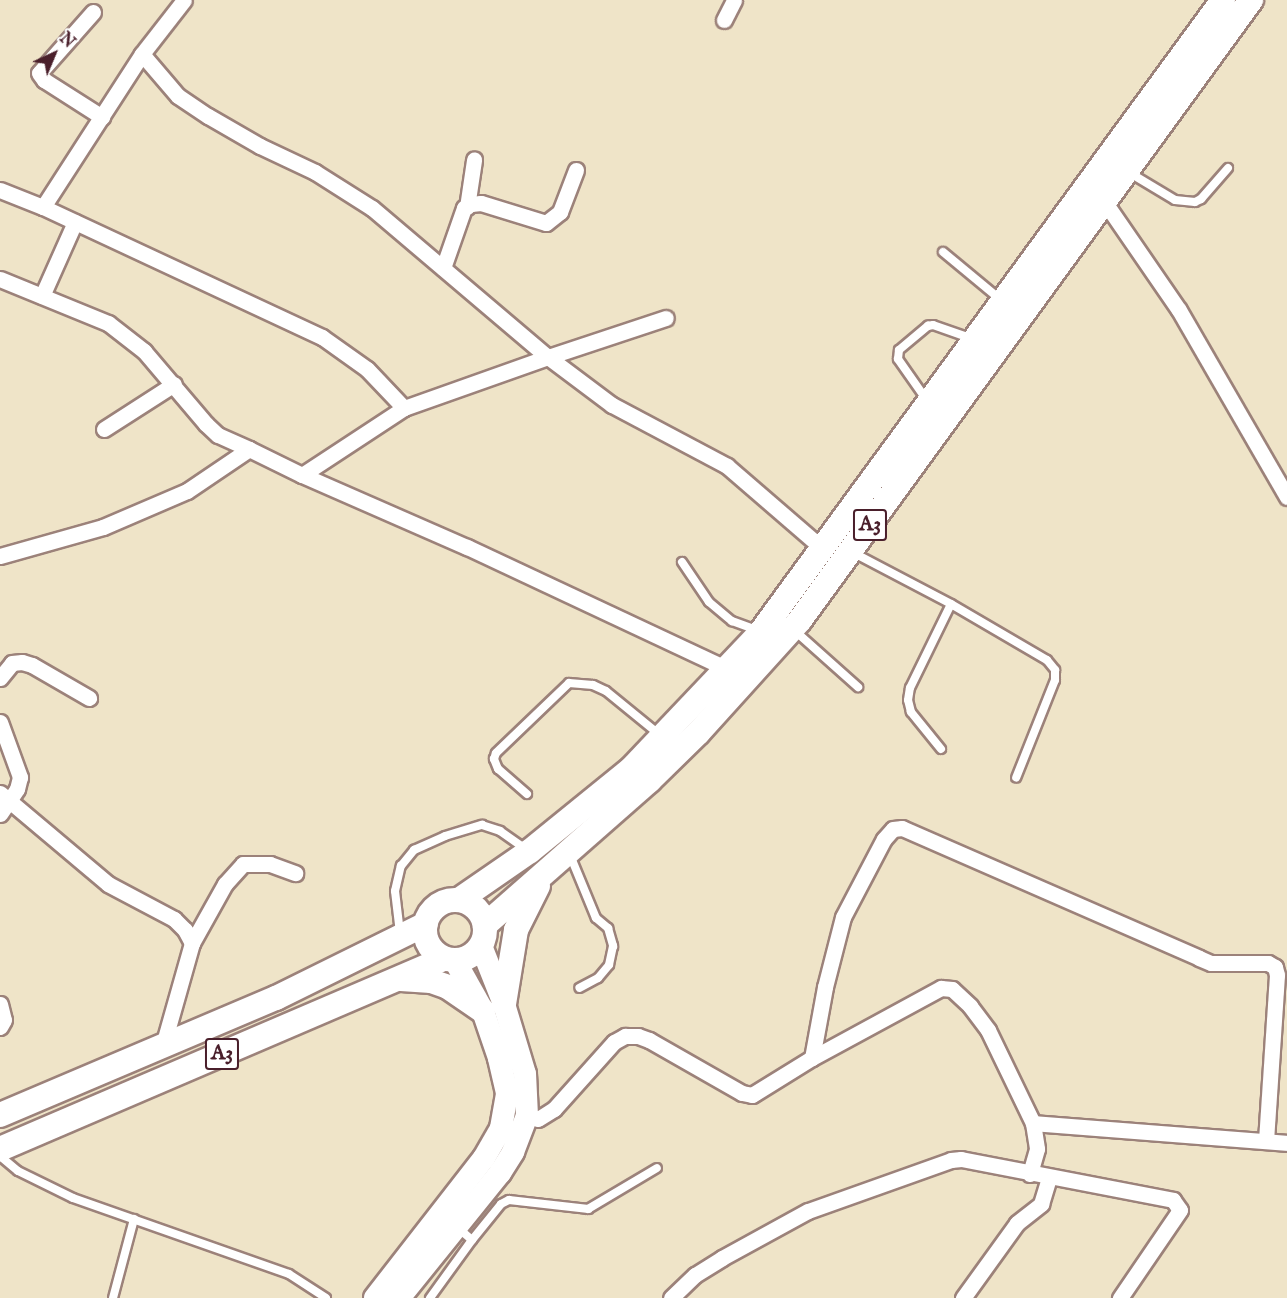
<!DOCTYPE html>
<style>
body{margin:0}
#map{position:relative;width:1287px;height:1298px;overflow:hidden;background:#efe4c8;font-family:"IM FELL English",serif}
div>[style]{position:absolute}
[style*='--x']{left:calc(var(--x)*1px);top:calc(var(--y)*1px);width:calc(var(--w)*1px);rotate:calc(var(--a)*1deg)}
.roads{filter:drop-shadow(2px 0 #9c827a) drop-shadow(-2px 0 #9c827a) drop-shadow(0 2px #9c827a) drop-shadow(0 -2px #9c827a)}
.service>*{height:8px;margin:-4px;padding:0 4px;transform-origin:4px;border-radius:4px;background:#fff}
.minor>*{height:15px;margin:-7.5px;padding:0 7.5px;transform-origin:7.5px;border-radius:7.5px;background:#fff}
.primary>*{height:22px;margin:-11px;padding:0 11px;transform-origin:11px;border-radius:11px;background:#fff}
.trunk>*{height:24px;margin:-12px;padding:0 12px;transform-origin:12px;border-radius:12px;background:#fff}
.trunk>.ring{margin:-12px;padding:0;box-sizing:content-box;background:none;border:24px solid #fff;border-radius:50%}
span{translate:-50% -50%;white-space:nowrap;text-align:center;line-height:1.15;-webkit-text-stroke:4.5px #fff;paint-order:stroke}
.shield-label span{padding:2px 4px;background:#fff;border:2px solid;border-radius:4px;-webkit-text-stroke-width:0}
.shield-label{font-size:21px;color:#4a1f2b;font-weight:700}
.north{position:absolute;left:24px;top:24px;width:60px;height:60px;-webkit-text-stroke:4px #fff;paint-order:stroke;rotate:44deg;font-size:16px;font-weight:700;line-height:24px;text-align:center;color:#4a1f2b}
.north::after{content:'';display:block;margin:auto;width:21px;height:27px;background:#4a1f2b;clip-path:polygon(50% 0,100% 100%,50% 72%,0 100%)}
</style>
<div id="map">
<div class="roads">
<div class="service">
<div style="--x:1130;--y:173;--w:52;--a:31"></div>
<div style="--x:1175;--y:200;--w:20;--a:6"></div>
<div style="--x:1195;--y:202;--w:7;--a:-27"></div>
<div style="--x:1201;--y:199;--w:41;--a:-48.9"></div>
<div style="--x:943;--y:252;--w:75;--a:39.6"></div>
<div style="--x:926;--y:399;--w:49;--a:-125"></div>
<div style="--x:898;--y:359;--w:9;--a:-84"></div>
<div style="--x:899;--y:350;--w:38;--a:-40"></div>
<div style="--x:928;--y:326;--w:5;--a:-11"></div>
<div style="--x:933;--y:325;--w:42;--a:19.3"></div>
<div style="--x:852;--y:552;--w:112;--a:27.7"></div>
<div style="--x:951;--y:604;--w:111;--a:30.3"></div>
<div style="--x:1047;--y:660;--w:13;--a:51"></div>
<div style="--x:1055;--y:670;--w:10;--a:90"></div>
<div style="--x:1055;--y:680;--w:105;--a:111.7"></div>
<div style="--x:682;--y:562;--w:48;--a:56"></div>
<div style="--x:709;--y:602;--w:30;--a:40"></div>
<div style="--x:732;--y:621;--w:27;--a:20"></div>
<div style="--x:794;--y:630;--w:86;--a:41.7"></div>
<div style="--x:941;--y:749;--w:48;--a:-129"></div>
<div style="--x:911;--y:712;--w:12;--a:-104"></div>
<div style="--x:908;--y:700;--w:12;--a:-81"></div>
<div style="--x:910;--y:688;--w:93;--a:-64"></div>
<div style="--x:527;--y:794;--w:38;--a:-139"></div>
<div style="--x:498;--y:769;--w:11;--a:-112"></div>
<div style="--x:494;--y:759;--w:6;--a:-72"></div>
<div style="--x:496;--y:753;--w:101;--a:-43.8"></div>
<div style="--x:569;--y:683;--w:24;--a:5"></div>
<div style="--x:593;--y:685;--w:14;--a:25"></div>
<div style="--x:606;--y:691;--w:70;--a:39.2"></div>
<div style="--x:570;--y:855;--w:68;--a:67.6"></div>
<div style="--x:596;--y:918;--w:16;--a:40"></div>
<div style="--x:608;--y:928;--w:19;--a:74"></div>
<div style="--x:613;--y:946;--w:19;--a:102"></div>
<div style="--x:609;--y:965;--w:17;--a:130"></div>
<div style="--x:598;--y:978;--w:21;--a:152"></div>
<div style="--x:400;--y:933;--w:42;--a:-96.8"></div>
<div style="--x:395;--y:891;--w:26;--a:-77"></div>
<div style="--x:401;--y:866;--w:21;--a:-51"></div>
<div style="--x:414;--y:850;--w:34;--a:-24"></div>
<div style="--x:445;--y:836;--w:39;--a:-17"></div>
<div style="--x:482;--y:825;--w:19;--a:18"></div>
<div style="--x:500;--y:831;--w:33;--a:35"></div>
<div style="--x:0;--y:1156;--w:23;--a:40"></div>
<div style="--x:18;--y:1171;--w:61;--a:26.1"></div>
<div style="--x:73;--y:1198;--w:229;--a:19.4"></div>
<div style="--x:289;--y:1274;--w:44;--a:33"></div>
<div style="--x:472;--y:1240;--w:46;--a:-51.1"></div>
<div style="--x:501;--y:1204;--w:9;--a:-27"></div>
<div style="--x:509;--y:1200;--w:80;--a:6.5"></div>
<div style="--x:588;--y:1209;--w:80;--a:-30.7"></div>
<div style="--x:113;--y:1298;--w:82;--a:-75.1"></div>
<div style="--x:430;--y:1298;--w:72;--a:-54.1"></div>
<div style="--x:472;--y:1240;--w:18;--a:-139"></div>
</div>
<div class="minor">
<div style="--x:93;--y:12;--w:81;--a:131.5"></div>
<div style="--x:39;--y:73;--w:9;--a:54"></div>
<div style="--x:44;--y:80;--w:69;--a:32.5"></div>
<div style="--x:724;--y:20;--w:22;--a:-63"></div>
<div style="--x:142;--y:54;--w:55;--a:49.4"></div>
<div style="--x:178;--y:96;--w:36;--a:34"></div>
<div style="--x:208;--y:116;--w:60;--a:30"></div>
<div style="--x:260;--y:146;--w:61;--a:25.3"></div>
<div style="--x:315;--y:172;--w:67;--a:32.3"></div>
<div style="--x:372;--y:208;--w:231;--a:40.3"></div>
<div style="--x:548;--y:357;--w:124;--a:-18.3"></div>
<div style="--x:0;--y:190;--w:46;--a:21.6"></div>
<div style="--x:43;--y:207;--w:308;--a:25"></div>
<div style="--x:322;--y:337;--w:55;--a:35.4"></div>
<div style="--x:367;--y:369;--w:54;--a:46.5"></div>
<div style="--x:1104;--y:201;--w:132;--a:55.5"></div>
<div style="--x:1179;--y:310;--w:216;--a:60"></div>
<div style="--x:43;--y:207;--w:182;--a:-57.1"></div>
<div style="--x:142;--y:54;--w:68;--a:-52.1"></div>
<div style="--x:467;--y:207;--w:48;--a:-81.5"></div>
<div style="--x:443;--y:268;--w:64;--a:-70.7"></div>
<div style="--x:464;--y:208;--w:8;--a:-30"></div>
<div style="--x:471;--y:204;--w:10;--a:-6"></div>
<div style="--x:481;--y:203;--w:68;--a:17.1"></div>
<div style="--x:546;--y:223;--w:18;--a:-38"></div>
<div style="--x:560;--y:212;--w:45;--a:-69.1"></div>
<div style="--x:0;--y:279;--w:117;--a:22.2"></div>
<div style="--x:108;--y:323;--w:46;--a:37.9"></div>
<div style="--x:144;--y:351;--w:96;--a:49.7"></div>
<div style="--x:206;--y:424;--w:16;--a:43"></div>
<div style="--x:218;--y:435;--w:34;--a:24"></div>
<div style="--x:42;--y:296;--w:81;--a:-66"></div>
<div style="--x:104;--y:429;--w:83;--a:-32.7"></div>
<div style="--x:302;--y:475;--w:180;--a:23.6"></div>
<div style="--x:467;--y:547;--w:288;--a:25.1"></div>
<div style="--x:0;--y:556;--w:107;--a:-15.7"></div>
<div style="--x:103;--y:527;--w:91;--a:-23.2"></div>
<div style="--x:187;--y:491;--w:75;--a:-34.1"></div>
<div style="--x:249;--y:449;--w:59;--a:26.1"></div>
<div style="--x:302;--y:475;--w:122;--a:-33.3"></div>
<div style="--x:404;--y:408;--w:153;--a:-19.5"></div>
<div style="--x:548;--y:357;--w:80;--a:36.9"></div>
<div style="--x:612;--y:405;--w:130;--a:27.9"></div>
<div style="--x:727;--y:466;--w:125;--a:40.8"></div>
<div style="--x:0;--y:678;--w:19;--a:-51"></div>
<div style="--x:12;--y:663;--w:10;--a:-6"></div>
<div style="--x:22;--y:662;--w:10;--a:17"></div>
<div style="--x:32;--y:665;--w:66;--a:30.1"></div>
<div style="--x:0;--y:722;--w:59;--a:70"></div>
<div style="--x:20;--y:777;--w:12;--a:104"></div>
<div style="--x:17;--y:789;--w:30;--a:124"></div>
<div style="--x:0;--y:793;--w:141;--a:40.1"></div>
<div style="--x:108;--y:884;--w:75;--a:27.9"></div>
<div style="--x:174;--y:919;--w:16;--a:45"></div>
<div style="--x:185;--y:930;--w:15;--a:62"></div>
<div style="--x:192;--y:943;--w:110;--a:105.8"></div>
<div style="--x:192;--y:943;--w:68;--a:-60.8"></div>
<div style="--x:225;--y:884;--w:27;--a:-48"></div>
<div style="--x:243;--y:864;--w:27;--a:0"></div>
<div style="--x:270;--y:864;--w:27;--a:20"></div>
<div style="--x:0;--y:1004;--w:16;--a:76"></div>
<div style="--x:4;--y:1020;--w:8;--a:120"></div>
<div style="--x:812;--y:1058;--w:72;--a:-79.6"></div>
<div style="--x:825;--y:987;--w:72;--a:-75.6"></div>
<div style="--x:843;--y:917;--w:88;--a:-62.3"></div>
<div style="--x:884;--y:839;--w:13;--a:-48"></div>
<div style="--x:893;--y:829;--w:9;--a:-6"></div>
<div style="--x:902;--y:828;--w:324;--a:23.6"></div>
<div style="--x:1199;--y:958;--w:13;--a:23"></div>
<div style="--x:1211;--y:963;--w:57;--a:0"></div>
<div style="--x:1268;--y:963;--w:8;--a:30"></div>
<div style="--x:1275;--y:967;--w:8;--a:76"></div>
<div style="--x:1277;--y:975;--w:166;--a:93.8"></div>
<div style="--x:527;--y:1116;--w:11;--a:15"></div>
<div style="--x:538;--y:1119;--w:19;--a:-32"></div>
<div style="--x:554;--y:1109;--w:90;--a:-48.2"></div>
<div style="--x:614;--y:1042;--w:13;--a:-29"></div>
<div style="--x:625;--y:1036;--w:13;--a:0"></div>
<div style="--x:638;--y:1036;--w:12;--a:20"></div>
<div style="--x:649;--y:1040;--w:107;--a:29.7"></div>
<div style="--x:742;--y:1093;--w:10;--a:11"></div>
<div style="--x:752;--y:1095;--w:70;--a:-31.7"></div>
<div style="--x:812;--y:1058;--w:147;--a:-28.5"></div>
<div style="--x:941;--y:988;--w:11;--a:5"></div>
<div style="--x:952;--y:989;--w:25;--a:43"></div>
<div style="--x:970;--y:1006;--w:30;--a:53"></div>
<div style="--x:988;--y:1030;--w:103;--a:64.2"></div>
<div style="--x:1033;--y:1123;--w:26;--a:81"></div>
<div style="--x:1037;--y:1149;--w:26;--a:106"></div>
<div style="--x:1033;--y:1123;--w:255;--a:4.5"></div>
<div style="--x:671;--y:1298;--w:33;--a:-44"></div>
<div style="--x:695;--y:1275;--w:32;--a:-32"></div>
<div style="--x:722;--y:1258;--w:98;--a:-28.7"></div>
<div style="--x:808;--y:1211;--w:152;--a:-19.6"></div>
<div style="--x:951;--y:1160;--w:10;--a:-6"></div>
<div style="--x:961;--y:1159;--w:216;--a:10.9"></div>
<div style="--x:1173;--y:1200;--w:12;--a:55"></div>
<div style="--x:1180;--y:1210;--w:107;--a:124.3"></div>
<div style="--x:963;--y:1298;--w:92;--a:-54.2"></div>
<div style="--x:1017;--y:1223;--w:31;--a:-38"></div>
<div style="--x:1041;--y:1204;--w:27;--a:-73"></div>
</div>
<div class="primary">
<div style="--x:375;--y:1298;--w:177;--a:-52.1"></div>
<div style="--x:484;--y:1158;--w:34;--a:-60"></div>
<div style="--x:501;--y:1128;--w:36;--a:-80"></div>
<div style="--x:507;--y:1093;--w:36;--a:-103"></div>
<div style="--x:499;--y:1058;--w:50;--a:-108.8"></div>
<div style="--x:483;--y:1011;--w:57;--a:-119.2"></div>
<div style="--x:399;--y:1298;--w:161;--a:-51.1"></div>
<div style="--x:500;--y:1173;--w:25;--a:-58"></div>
<div style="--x:513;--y:1152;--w:39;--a:-69"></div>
<div style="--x:527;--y:1116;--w:42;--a:-92.7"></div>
<div style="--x:525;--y:1074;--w:73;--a:-106.7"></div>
<div style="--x:504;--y:1004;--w:62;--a:-111.6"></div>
</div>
<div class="trunk">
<div class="ring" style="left:425px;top:900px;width:36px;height:36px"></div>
<div style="--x:459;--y:900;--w:86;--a:-34.6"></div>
<div style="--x:530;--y:851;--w:130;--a:-39.1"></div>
<div style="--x:631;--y:769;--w:189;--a:-46.5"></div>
<div style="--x:761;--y:632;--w:783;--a:-53.83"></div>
<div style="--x:485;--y:925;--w:218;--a:-41.3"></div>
<div style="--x:649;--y:781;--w:69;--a:-44.4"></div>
<div style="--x:698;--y:733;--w:152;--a:-47.9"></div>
<div style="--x:800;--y:620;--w:767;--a:-53.97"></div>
<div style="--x:401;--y:979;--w:30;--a:4"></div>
<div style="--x:431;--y:981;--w:18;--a:19"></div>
<div style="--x:448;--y:987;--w:42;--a:34.4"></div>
<div style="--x:504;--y:1004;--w:75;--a:-80.8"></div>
<div style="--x:516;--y:930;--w:49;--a:-63.4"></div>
<div style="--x:0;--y:1115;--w:300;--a:-23"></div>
<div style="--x:276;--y:998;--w:167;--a:-26.3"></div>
<div style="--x:0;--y:1149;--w:483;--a:-23.2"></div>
</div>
</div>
<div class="shield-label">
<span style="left:870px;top:525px">A3</span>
<span style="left:222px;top:1054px">A3</span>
</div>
<div class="north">N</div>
</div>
